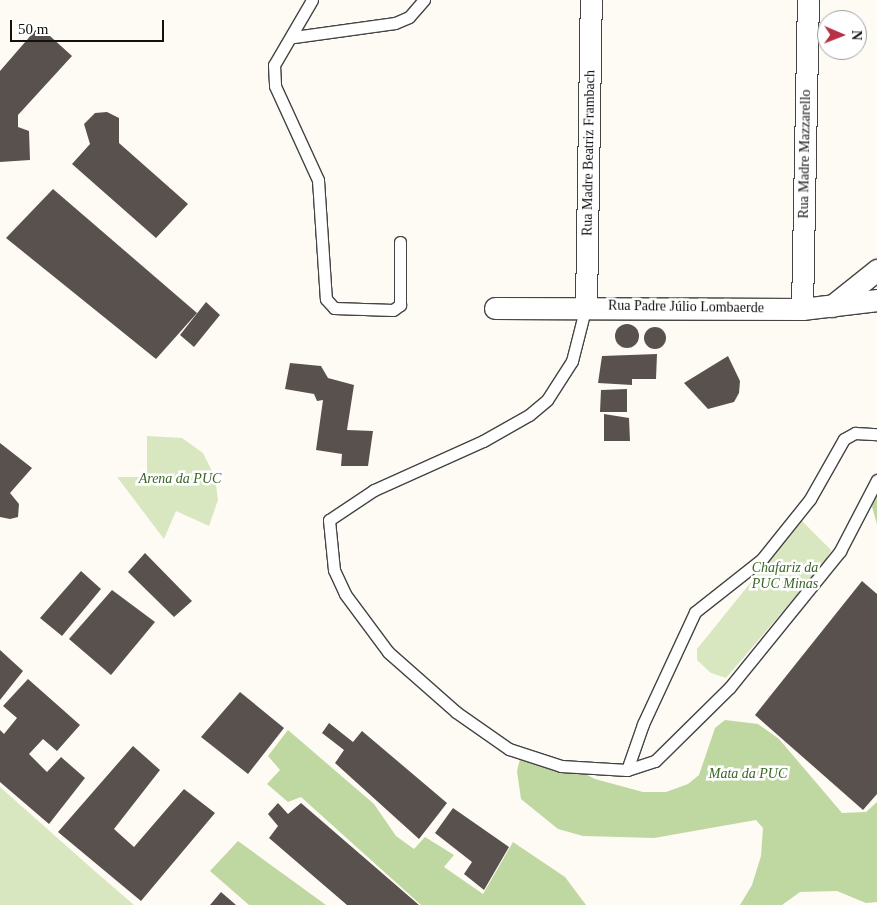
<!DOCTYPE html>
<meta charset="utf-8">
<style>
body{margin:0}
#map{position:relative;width:877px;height:905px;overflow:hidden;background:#fefbf5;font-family:"Times New Roman",serif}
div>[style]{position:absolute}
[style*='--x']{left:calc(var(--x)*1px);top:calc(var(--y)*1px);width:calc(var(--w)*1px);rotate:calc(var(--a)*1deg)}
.green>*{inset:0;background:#d9e7c0}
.forest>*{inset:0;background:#bfd7a0}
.building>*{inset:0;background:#59514e}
.round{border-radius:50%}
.roads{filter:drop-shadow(1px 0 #444) drop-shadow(-1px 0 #444) drop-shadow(0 1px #444) drop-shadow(0 -1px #444)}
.lane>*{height:11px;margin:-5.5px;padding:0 5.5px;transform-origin:5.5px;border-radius:5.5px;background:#fff}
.street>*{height:21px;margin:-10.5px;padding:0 10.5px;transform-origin:10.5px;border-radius:10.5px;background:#fff}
span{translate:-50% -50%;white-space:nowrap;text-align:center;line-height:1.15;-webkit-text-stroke:5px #fff;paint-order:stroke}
.street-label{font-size:14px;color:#111}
.park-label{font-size:14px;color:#396525;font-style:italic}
.north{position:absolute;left:817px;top:10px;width:50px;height:50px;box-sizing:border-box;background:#fff;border:1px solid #a0a0a0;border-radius:50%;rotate:91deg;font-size:14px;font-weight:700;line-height:20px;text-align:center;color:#111}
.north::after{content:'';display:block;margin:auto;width:18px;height:22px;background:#b73246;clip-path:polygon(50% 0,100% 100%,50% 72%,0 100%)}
.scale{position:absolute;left:10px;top:20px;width:154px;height:22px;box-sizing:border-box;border:2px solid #111;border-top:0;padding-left:6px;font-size:15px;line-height:18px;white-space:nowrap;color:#111;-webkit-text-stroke:4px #fff;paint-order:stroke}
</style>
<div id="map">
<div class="green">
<div style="clip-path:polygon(147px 436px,182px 438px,203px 453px,215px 477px,218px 500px,209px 526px,176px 511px,164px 539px,117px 477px,147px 477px)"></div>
<div style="clip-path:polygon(801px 520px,831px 550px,825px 562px,726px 678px,711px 673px,697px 660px,697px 649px)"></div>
<div style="clip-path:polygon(0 787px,97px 873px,134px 905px,0 905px)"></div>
</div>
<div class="forest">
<div style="clip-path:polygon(877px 491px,877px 524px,871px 503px)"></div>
<div style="clip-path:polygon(725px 720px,758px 724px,779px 739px,842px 813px,866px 812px,877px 802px,877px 902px,866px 903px,837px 891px,800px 892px,782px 905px,740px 905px,752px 885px,761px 856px,763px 828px,756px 820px,654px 838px,583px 836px,558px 829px,521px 799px,517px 771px,520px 759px,531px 752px,552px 757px,595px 779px,643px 792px,666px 792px,688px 784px,699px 775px,715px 728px)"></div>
<div style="clip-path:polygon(288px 730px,374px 804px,396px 836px,414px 849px,425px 837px,454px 855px,444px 867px,483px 894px,513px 842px,565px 877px,586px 905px,421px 905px,301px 797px,288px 802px,267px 784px,280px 770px,268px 756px)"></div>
<div style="clip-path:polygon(238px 841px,326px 905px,249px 905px,210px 871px)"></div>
</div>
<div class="building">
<div style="clip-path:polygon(39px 26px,72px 56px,18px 115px,18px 127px,29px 131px,30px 160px,0 162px,0 71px)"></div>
<div style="clip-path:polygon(107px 112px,119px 118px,119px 143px,188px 204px,156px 238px,72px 164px,90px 144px,84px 124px,95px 113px)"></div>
<div style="clip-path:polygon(53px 189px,197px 313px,156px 359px,6px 238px)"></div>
<div style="clip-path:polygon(206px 302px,220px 315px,194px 347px,180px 335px)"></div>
<div class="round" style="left:615px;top:324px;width:24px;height:24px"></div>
<div class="round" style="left:644px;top:327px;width:22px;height:22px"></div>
<div style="clip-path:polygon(657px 354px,656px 379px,632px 379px,632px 385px,598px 383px,602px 356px)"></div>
<div style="clip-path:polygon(728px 356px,740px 381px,739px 393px,734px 402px,708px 409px,684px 383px)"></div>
<div style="clip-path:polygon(290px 363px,321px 366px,328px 378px,354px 385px,347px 430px,373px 431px,368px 466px,341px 466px,342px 454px,316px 450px,323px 400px,317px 401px,314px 394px,285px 389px)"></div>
<div style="clip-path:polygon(627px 389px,627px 412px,600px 412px,601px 390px)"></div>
<div style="clip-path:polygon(604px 414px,629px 418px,630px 441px,604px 441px)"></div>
<div style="clip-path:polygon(0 443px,32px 468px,10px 493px,19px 504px,18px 517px,10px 519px,0 517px)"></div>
<div style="clip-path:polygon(145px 553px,192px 601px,174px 617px,128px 572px)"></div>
<div style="clip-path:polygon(81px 571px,101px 589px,62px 636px,40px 618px)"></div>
<div style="clip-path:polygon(862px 581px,877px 594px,877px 794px,863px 810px,755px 715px)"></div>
<div style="clip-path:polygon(112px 590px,155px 622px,111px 675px,69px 639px)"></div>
<div style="clip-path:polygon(0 650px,23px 671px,0 700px)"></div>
<div style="clip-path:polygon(28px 679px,80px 725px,57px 751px,43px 739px,29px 754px,47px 772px,61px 757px,85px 778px,49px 824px,0 782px,0 730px,4px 734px,17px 718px,3px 706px)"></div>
<div style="clip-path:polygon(240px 692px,284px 728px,248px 774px,201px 737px)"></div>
<div style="clip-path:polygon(329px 723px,353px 742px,362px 731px,447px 803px,419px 839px,335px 763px,344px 750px,322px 733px)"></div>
<div style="clip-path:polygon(133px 746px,160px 770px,114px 829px,134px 847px,184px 789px,215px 813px,141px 901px,58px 832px)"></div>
<div style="clip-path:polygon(278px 803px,288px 814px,301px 803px,419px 905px,347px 905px,269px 838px,278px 826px,268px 814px)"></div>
<div style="clip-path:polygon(453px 808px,509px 847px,484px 890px,464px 874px,472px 862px,435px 833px)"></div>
<div style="clip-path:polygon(221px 892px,236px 905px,210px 905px)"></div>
</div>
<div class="roads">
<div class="lane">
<div style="--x:312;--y:0;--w:75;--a:120.3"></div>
<div style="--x:274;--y:65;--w:21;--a:87"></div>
<div style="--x:275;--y:86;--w:103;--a:65.4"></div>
<div style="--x:318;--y:180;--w:119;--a:86.2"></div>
<div style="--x:326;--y:299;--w:12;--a:48"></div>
<div style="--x:334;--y:308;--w:59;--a:1.9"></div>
<div style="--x:393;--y:310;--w:9;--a:-36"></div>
<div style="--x:400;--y:305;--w:63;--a:-90"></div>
<div style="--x:294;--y:37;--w:102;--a:-7.9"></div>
<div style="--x:395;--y:23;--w:15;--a:-23"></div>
<div style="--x:409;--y:17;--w:23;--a:-49"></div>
<div style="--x:586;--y:306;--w:57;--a:104.3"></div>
<div style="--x:572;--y:361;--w:46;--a:122.7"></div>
<div style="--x:547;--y:400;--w:23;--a:140"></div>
<div style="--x:529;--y:415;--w:53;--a:150.5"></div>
<div style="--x:483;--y:441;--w:120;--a:155.8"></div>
<div style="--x:374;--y:490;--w:54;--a:146.3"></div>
<div style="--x:329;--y:520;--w:50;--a:84.3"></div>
<div style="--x:334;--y:570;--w:26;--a:65"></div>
<div style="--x:345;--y:594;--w:72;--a:53.4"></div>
<div style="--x:388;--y:652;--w:91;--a:41.4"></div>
<div style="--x:456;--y:712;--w:65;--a:34.9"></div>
<div style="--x:509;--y:749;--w:55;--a:18.1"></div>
<div style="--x:561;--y:766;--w:66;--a:3.5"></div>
<div style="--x:627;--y:770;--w:29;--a:-18"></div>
<div style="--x:655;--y:761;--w:105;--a:-44.6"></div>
<div style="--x:730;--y:687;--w:175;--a:-51"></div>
<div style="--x:840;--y:551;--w:80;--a:-62.5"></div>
<div style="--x:627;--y:770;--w:49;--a:-70.8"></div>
<div style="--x:643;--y:724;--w:123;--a:-65.1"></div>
<div style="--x:695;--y:612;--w:85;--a:-38.3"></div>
<div style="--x:762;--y:559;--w:77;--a:-51.3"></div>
<div style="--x:810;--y:499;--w:69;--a:-60.5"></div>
<div style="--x:844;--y:439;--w:13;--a:-29"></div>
<div style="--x:855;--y:433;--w:22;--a:3"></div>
</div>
<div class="street">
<div style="--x:586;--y:306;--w:306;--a:-89.1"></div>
<div style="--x:832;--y:306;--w:58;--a:-38.7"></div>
<div style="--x:495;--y:308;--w:307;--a:0.2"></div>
<div style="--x:802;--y:309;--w:76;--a:-6.8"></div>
<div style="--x:802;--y:309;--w:309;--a:-88.9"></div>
</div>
</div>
<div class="street-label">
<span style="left:589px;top:153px;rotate:-89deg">Rua Madre Beatriz Frambach</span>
<span style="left:805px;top:154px;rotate:-89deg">Rua Madre Mazzarello</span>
<span style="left:686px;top:307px;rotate:1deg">Rua Padre Júlio Lombaerde</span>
</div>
<div class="park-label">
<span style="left:180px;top:479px">Arena da PUC</span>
<span style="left:785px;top:576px">Chafariz da<br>PUC Minas</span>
<span style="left:748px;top:774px">Mata da PUC</span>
</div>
<div class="north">N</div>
<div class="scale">50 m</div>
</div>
